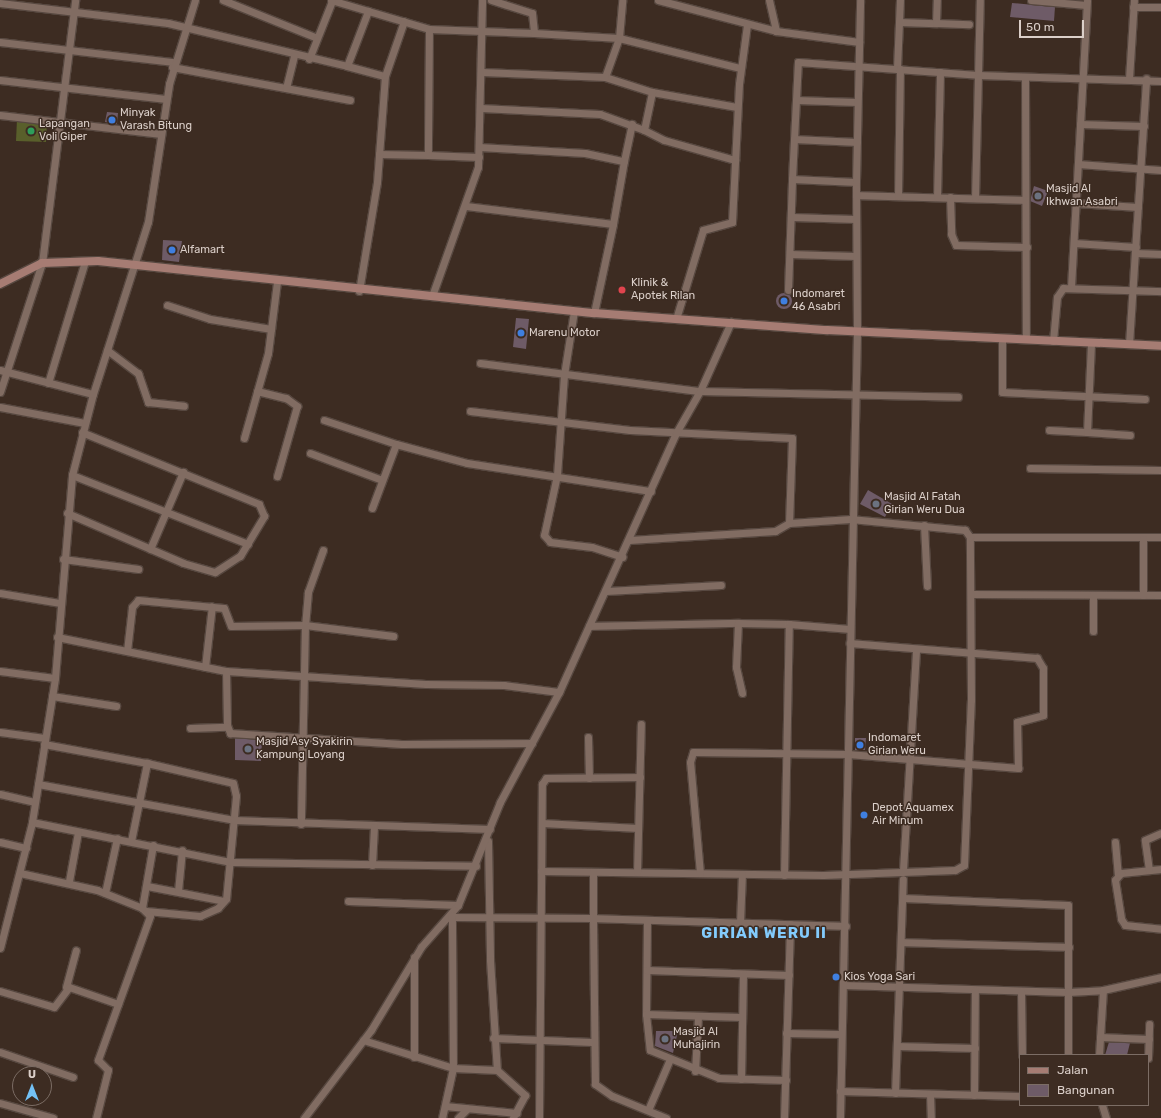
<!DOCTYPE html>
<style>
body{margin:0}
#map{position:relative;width:1161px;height:1118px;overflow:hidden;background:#3d2c22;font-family:Rubik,sans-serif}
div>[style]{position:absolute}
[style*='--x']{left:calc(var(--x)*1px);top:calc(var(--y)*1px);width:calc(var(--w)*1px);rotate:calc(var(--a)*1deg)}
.green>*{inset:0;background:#595f2b}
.building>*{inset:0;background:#6e5b67}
.round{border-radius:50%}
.roads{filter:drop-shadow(1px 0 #574840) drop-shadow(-1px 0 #574840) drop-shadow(0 1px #574840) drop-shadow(0 -1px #574840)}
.street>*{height:7px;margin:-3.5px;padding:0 3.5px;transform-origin:3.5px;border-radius:3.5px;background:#816c62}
.secondary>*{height:8px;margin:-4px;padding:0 4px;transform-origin:4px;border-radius:4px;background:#a67c73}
.dots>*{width:11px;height:11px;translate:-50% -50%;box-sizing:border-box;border:2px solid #3d2c22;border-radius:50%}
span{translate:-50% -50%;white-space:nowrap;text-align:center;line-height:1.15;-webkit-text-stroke:3px #3d2c22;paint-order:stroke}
.poi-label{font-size:11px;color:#dbcfc9}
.left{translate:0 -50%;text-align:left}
.district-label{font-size:15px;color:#83cbfc;font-weight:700;letter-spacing:1px}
.legend{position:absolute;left:1019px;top:1054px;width:130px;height:52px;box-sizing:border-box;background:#3d2c22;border:1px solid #7c6d65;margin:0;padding:5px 7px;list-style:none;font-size:12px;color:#dbcfc9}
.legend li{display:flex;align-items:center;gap:8px;height:20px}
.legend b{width:20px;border:1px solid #7c6d65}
.north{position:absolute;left:12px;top:1066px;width:40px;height:40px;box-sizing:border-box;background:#3d2c22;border:1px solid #7c6d65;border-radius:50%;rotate:0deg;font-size:11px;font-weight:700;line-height:16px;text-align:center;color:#dbcfc9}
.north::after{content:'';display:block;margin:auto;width:14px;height:18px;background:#73c1f5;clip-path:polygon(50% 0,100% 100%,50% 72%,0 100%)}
.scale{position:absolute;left:1019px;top:20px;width:65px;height:18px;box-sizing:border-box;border:2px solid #dbcfc9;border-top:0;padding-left:5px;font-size:12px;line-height:14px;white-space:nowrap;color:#dbcfc9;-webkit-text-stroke:3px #3d2c22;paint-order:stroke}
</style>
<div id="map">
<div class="green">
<div style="clip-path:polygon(17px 119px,47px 122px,46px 142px,16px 141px)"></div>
</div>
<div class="building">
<div style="clip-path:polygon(1012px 3px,1055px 7px,1054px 21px,1010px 17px)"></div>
<div style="clip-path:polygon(107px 112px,118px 113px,117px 124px,105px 122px)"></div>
<div style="clip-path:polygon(1034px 186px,1048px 191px,1042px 206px,1030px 201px)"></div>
<div style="clip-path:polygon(163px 240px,182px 241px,179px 262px,162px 260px)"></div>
<div class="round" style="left:776px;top:293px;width:16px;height:16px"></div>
<div style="clip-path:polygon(516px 318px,529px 319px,526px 349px,513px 347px)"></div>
<div style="clip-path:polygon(868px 490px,892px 504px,885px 517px,860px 504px)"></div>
<div style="clip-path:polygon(235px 738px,262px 740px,261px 761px,235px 760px)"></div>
<div style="clip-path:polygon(855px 738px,866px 738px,865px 750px,855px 750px)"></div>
<div style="clip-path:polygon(656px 1031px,678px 1031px,673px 1053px,655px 1046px)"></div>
<div style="clip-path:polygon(1109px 1042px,1130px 1043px,1127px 1055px,1105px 1055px)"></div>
</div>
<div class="roads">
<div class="street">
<div style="--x:223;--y:0;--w:101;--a:22"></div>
<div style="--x:331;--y:0;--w:102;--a:16.5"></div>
<div style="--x:429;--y:29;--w:105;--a:2.2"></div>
<div style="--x:491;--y:0;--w:43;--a:17.6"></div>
<div style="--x:532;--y:13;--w:20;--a:84"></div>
<div style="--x:534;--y:33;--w:85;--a:3.4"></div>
<div style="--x:619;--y:38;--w:38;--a:-85"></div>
<div style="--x:658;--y:0;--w:122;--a:14.7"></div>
<div style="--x:776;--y:31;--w:84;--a:7.5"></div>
<div style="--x:769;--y:0;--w:32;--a:77"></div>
<div style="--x:1031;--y:0;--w:55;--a:5.2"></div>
<div style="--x:0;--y:3;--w:169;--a:6.8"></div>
<div style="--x:168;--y:23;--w:184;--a:13.5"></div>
<div style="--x:347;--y:66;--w:59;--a:-69.1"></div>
<div style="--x:1133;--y:7;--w:28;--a:0"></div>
<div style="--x:899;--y:22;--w:37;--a:2"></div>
<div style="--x:936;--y:23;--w:23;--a:-88"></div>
<div style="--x:936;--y:23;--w:33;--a:2"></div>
<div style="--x:429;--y:29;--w:126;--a:90.5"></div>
<div style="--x:428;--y:155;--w:51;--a:2.2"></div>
<div style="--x:0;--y:42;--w:175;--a:6.6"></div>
<div style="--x:309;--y:59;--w:62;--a:-68.4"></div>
<div style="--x:347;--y:66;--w:39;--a:15"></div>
<div style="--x:172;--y:67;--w:181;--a:10.5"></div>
<div style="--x:897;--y:68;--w:68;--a:-87.5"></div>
<div style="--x:605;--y:77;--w:41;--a:-70.3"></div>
<div style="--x:619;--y:38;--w:125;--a:13.9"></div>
<div style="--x:1025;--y:77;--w:262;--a:89.8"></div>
<div style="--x:1129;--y:79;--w:79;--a:-86.4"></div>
<div style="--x:0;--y:80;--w:167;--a:6.5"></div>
<div style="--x:286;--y:88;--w:34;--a:-76"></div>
<div style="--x:652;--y:92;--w:86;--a:10"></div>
<div style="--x:796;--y:100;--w:61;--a:1.9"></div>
<div style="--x:481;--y:108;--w:119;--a:2.9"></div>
<div style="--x:600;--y:114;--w:47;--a:20"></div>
<div style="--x:644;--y:130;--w:39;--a:-78"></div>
<div style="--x:652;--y:92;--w:49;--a:-162.3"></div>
<div style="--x:605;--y:77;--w:123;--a:-177.7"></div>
<div style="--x:0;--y:115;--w:162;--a:6.7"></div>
<div style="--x:1080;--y:124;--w:64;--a:1.8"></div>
<div style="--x:644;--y:130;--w:22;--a:27"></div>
<div style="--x:664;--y:140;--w:74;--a:15.7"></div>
<div style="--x:794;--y:139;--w:63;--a:2.7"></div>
<div style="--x:479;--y:147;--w:106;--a:3.2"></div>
<div style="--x:585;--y:153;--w:40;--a:12"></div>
<div style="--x:624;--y:161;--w:38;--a:-78"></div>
<div style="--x:379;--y:154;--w:49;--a:1.2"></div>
<div style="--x:1078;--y:164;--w:83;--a:4.1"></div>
<div style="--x:856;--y:182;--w:64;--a:-177.3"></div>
<div style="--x:792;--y:179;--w:117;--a:-87.1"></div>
<div style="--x:798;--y:62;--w:180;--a:4.1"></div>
<div style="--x:978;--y:75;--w:183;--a:1.9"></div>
<div style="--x:856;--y:195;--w:169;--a:1.7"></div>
<div style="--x:898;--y:196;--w:127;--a:-89.1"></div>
<div style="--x:937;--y:197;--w:125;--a:-88.6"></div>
<div style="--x:950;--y:197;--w:37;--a:88"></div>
<div style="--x:951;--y:234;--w:12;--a:66"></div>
<div style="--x:956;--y:245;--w:71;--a:1.6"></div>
<div style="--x:975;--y:198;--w:198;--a:-88.6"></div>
<div style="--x:1076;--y:203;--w:62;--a:3.7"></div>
<div style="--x:466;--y:206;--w:148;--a:7"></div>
<div style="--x:613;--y:224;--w:64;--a:-80.1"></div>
<div style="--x:792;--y:217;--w:63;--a:1.8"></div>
<div style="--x:1074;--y:243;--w:62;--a:3.7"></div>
<div style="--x:1135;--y:253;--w:26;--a:2"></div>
<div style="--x:790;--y:254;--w:66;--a:1.7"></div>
<div style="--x:1071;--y:287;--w:287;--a:-86.8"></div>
<div style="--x:788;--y:290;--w:111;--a:-87.9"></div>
<div style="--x:359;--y:291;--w:110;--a:-80.6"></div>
<div style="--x:377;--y:182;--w:106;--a:-85.7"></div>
<div style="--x:385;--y:76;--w:58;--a:-70.9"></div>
<div style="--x:432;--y:296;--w:137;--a:-70.4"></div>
<div style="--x:478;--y:167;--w:167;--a:-88.6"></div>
<div style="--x:167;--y:305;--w:45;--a:18"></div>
<div style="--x:210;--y:319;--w:62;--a:9.3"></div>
<div style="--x:574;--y:311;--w:65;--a:98.9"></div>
<div style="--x:564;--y:375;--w:100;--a:94"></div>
<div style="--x:557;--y:475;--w:61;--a:102.2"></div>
<div style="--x:544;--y:535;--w:9;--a:49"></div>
<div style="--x:550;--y:542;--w:42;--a:6.8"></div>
<div style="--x:592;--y:547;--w:32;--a:18"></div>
<div style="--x:594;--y:313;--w:91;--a:-77.9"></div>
<div style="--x:676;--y:319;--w:93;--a:-73.1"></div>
<div style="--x:703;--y:230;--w:30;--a:-15"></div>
<div style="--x:732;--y:222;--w:138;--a:-87.1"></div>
<div style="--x:739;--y:84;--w:60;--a:-82.3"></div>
<div style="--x:1002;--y:338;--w:54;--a:90"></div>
<div style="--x:1002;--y:392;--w:143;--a:2.8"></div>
<div style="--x:1053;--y:341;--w:44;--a:-84.8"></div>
<div style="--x:1057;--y:297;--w:11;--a:-56"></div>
<div style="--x:1063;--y:288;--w:98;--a:1.8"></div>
<div style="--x:1129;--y:344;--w:266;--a:-86.3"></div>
<div style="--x:107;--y:350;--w:39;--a:37"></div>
<div style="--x:138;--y:373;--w:31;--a:71"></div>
<div style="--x:148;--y:402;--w:36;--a:6"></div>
<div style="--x:480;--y:363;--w:222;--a:7.3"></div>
<div style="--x:700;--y:391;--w:258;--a:1.3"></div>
<div style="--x:0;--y:370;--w:96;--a:14.5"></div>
<div style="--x:48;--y:383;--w:127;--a:-73.1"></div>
<div style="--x:257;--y:391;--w:30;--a:14"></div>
<div style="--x:286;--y:398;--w:14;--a:36"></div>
<div style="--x:297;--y:406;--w:73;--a:105.9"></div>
<div style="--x:0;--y:392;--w:136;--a:-72"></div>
<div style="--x:42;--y:263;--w:265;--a:-82.8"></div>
<div style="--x:0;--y:407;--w:86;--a:10.7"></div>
<div style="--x:470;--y:411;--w:161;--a:6.8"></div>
<div style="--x:630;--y:430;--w:162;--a:2.8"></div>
<div style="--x:792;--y:438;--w:85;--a:92"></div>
<div style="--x:324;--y:420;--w:76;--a:18.4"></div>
<div style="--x:1049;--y:430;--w:38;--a:3"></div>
<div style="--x:1087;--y:432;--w:89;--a:-87.4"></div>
<div style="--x:1087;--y:432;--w:43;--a:4"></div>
<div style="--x:244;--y:438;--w:88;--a:-74.2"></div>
<div style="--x:268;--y:353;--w:72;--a:-82.8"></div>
<div style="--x:310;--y:453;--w:77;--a:20.6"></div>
<div style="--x:1030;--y:468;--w:131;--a:0.9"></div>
<div style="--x:72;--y:475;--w:189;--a:21.4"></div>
<div style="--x:372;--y:508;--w:68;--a:-69.4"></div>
<div style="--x:396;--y:444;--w:73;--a:15"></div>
<div style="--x:467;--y:463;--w:186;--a:8.7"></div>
<div style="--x:67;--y:513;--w:126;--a:23.3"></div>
<div style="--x:183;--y:563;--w:33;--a:16"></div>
<div style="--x:215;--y:572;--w:30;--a:-33"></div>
<div style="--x:240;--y:556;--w:47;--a:-59"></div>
<div style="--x:264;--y:516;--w:13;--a:-113"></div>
<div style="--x:259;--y:504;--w:191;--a:-157.9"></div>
<div style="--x:924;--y:525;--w:61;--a:87.2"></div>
<div style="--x:970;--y:537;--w:191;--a:0"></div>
<div style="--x:150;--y:549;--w:84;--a:-66.8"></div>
<div style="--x:323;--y:550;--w:45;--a:109.7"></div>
<div style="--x:308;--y:592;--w:33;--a:95"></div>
<div style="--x:305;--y:625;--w:89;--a:7.1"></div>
<div style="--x:63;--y:559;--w:76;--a:7.6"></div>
<div style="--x:606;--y:591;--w:115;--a:-3"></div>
<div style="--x:0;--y:593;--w:61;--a:9.5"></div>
<div style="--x:971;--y:594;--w:190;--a:0.3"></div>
<div style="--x:1143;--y:595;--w:56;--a:-90"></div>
<div style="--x:589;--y:626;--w:149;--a:-1.2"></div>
<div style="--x:1093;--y:631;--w:36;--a:-90"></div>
<div style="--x:57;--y:637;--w:172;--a:11.4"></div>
<div style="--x:226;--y:671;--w:200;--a:3.7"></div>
<div style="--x:426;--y:684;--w:78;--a:0.7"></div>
<div style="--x:504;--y:685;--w:55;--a:7.3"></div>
<div style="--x:127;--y:651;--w:44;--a:-83.5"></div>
<div style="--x:132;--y:607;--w:9;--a:-49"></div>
<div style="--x:138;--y:600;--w:86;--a:5.3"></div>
<div style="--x:224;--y:608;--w:19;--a:69"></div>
<div style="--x:231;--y:626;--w:74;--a:-0.8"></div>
<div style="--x:305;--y:625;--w:199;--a:91.2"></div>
<div style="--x:205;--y:667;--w:61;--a:-83.5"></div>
<div style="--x:0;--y:671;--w:55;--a:7.3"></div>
<div style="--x:226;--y:671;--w:54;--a:88.9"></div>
<div style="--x:227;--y:725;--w:9;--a:69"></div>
<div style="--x:230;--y:733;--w:172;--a:3.7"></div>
<div style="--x:402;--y:744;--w:130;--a:-0.4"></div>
<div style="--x:742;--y:693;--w:27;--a:-103"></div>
<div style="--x:736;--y:667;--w:44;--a:-87.4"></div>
<div style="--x:738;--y:623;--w:51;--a:1.1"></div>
<div style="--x:52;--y:696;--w:65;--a:8.9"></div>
<div style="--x:190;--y:728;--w:37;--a:-2"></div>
<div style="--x:0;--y:732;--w:45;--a:7.6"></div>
<div style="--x:588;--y:737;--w:41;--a:88.6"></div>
<div style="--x:44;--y:744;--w:105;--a:10.5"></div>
<div style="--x:147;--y:763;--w:88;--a:13.1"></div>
<div style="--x:233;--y:783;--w:13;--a:77"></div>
<div style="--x:236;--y:796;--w:103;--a:95.5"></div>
<div style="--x:226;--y:899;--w:12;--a:132"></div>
<div style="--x:218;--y:908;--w:20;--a:156"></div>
<div style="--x:200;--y:916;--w:54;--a:-174.7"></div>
<div style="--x:38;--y:784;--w:199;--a:10.4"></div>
<div style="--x:234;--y:820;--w:256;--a:2"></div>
<div style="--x:0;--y:794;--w:35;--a:13"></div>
<div style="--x:32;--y:822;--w:203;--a:11.4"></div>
<div style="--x:231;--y:862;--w:245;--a:0.9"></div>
<div style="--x:542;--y:823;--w:96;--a:3"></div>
<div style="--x:131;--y:841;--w:80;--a:-78.4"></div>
<div style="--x:488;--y:841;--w:119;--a:89"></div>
<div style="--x:490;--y:960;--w:110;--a:86.4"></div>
<div style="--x:0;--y:842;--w:27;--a:13"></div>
<div style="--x:1115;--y:842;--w:32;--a:85"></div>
<div style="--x:372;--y:865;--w:38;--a:-87"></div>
<div style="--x:1161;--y:869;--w:40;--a:174.3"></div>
<div style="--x:1121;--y:873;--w:9;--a:131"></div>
<div style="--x:1115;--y:880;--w:39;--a:81"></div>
<div style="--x:1121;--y:919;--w:7;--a:56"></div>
<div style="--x:1125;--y:925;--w:36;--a:6"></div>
<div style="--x:903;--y:870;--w:220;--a:-86.6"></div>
<div style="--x:1149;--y:870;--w:30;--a:-98"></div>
<div style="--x:1145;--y:840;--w:17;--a:-24"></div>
<div style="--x:541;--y:871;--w:282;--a:0.8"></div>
<div style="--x:823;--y:875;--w:132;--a:-2.2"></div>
<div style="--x:955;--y:870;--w:10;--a:-29"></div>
<div style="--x:964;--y:865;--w:165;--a:-87.6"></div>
<div style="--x:971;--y:700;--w:163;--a:-90.4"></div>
<div style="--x:970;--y:537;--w:9;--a:-126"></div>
<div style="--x:965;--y:530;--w:115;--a:-174.5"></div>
<div style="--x:851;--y:519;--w:62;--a:176.3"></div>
<div style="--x:789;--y:523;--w:16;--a:150"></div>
<div style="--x:775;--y:531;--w:146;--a:176.5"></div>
<div style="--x:637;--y:872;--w:148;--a:-88.5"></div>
<div style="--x:20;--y:873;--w:79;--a:12.4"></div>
<div style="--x:97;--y:890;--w:48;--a:21.8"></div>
<div style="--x:142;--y:908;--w:11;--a:45"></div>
<div style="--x:150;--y:916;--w:153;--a:109.9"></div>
<div style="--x:98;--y:1060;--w:14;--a:45"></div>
<div style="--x:108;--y:1070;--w:49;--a:104"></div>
<div style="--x:700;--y:873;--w:111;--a:-95.1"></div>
<div style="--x:690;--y:762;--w:10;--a:-73"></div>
<div style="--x:693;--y:752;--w:155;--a:0.7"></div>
<div style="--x:848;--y:754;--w:171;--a:4.7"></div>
<div style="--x:1018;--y:768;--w:46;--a:-91.2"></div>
<div style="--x:1017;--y:722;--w:27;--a:-15"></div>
<div style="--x:1043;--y:715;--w:47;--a:-90"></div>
<div style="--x:1043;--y:668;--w:12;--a:-121"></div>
<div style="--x:1037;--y:658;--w:188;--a:-175.4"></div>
<div style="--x:784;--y:875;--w:251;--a:-88.9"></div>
<div style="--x:789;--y:624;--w:61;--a:4.7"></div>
<div style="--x:69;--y:881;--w:50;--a:-79.6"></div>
<div style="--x:147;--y:886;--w:78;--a:11"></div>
<div style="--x:178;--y:891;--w:41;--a:-84.4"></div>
<div style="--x:105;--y:893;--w:56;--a:-77.7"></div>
<div style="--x:903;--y:898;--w:165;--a:2.4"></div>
<div style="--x:1068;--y:905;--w:150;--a:90"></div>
<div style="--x:348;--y:901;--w:110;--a:2.1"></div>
<div style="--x:142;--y:908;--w:64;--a:-80.1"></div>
<div style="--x:452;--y:917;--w:141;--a:0.4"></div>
<div style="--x:593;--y:918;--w:46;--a:-90"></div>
<div style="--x:647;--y:920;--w:94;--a:90.6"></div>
<div style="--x:646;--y:1014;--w:36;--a:84"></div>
<div style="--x:650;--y:1050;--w:74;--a:22.1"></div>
<div style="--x:719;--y:1078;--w:67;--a:1.7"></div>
<div style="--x:740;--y:923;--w:49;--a:-87.7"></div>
<div style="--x:901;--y:942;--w:168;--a:1.7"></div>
<div style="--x:0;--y:948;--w:130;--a:-75.7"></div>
<div style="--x:32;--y:822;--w:146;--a:-80.9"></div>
<div style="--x:55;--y:678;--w:204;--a:-85.2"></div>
<div style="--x:72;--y:475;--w:84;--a:-75.5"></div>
<div style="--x:93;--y:394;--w:181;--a:-72.3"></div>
<div style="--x:148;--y:222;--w:140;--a:-81.3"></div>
<div style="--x:169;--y:84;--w:88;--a:-72.8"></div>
<div style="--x:647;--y:970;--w:142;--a:2"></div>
<div style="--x:843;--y:985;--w:225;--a:1.8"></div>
<div style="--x:1068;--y:992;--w:35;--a:-3"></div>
<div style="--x:66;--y:987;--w:38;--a:-75"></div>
<div style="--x:0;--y:991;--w:56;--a:16.5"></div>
<div style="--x:54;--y:1007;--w:25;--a:-53"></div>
<div style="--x:69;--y:987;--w:52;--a:19.1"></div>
<div style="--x:1021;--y:991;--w:64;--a:89.1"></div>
<div style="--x:646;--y:1014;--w:95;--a:1.8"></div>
<div style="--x:786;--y:1033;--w:54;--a:1.1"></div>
<div style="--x:1100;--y:1037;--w:49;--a:2.3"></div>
<div style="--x:493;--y:1038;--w:99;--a:2.3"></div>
<div style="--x:363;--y:1040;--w:94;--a:17.3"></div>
<div style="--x:453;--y:1068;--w:44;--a:2.6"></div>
<div style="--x:497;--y:1070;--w:38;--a:42"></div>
<div style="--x:525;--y:1095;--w:26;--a:118"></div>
<div style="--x:897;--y:1046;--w:78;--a:1.5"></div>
<div style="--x:0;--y:1052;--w:77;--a:18.9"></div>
<div style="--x:1099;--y:1055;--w:65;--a:-86.5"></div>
<div style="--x:1103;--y:990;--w:59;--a:-12.6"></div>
<div style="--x:414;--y:1057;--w:100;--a:-90"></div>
<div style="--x:1148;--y:1058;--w:34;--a:-88"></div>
<div style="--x:695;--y:1071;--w:54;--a:-86.8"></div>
<div style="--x:741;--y:1079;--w:105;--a:-88.9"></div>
<div style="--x:840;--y:1091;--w:180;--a:1.6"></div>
<div style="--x:895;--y:1093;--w:214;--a:-87.9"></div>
<div style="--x:930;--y:1094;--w:24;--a:88"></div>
<div style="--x:974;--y:1095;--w:105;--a:-89.5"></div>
<div style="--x:0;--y:1103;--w:55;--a:15.8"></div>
<div style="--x:1102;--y:1105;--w:14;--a:73"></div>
<div style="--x:445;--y:1106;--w:72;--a:5.6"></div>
<div style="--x:648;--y:1110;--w:56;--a:-66.7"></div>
<div style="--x:304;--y:1118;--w:111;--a:-52.7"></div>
<div style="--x:371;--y:1030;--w:97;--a:-58.9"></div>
<div style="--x:421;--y:947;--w:56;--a:-48.6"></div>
<div style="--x:458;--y:905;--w:111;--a:-67.8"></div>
<div style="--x:500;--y:802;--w:125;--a:-61.8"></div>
<div style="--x:559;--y:692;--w:284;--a:-65.7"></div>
<div style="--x:676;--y:433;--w:48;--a:-60.3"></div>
<div style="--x:700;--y:391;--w:76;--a:-65.8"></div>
<div style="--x:442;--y:1118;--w:51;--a:-77.6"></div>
<div style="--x:453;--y:1068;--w:153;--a:-90.4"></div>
<div style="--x:458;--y:1118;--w:13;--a:-45"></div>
<div style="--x:539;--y:1118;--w:334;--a:-89.5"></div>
<div style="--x:542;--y:784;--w:7;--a:-56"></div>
<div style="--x:546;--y:778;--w:94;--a:-0.6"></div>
<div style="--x:666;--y:1118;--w:58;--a:-157.8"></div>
<div style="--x:612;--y:1096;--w:21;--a:-145"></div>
<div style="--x:595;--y:1084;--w:166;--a:-90.7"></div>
<div style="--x:593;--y:918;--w:253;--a:1.8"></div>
<div style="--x:784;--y:1118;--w:194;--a:-88.2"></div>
<div style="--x:840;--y:1118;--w:787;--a:-88.76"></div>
<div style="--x:857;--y:331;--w:149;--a:-90.4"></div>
<div style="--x:856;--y:182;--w:182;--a:-88.7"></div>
</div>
<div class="secondary">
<div style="--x:0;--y:284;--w:47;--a:-26.6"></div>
<div style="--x:42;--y:263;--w:56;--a:-2"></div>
<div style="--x:98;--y:261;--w:499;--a:6"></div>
<div style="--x:594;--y:313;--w:234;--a:4.2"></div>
<div style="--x:827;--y:330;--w:334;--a:2.7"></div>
</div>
</div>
<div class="dots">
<div style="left:112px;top:120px;background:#3f7fe0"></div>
<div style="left:31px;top:131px;background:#2e9e5b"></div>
<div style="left:1038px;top:196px;background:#6b7280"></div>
<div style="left:172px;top:250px;background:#3f7fe0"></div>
<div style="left:622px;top:290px;background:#e0444e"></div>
<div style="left:784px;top:301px;background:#3f7fe0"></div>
<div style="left:521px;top:333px;background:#3f7fe0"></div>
<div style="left:876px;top:504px;background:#6b7280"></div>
<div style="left:860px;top:745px;background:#3f7fe0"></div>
<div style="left:248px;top:749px;background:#6b7280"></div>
<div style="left:864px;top:815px;background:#3f7fe0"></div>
<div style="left:836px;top:977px;background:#3f7fe0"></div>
<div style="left:665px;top:1039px;background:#6b7280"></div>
</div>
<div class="poi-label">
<span class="left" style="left:120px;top:120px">Minyak<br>Varash Bitung</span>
<span class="left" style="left:39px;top:131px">Lapangan<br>Voli Giper</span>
<span class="left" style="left:1046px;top:196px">Masjid Al<br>Ikhwan Asabri</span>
<span class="left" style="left:180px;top:250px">Alfamart</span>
<span class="left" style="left:631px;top:290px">Klinik &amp;<br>Apotek Rilan</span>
<span class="left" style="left:792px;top:301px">Indomaret<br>46 Asabri</span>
<span class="left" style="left:529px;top:333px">Marenu Motor</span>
<span class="left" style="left:884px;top:504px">Masjid Al Fatah<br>Girian Weru Dua</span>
<span class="left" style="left:868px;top:745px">Indomaret<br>Girian Weru</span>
<span class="left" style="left:256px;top:749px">Masjid Asy Syakirin<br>Kampung Loyang</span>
<span class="left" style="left:872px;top:815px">Depot Aquamex<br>Air Minum</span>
<span class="left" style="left:844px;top:977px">Kios Yoga Sari</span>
<span class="left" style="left:673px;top:1039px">Masjid Al<br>Muhajirin</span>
</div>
<div class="district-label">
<span style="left:764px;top:934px">GIRIAN WERU II</span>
</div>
<ul class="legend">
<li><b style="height:5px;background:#a67c73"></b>Jalan</li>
<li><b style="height:11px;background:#6e5b67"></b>Bangunan</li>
</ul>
<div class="north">U</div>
<div class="scale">50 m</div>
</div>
